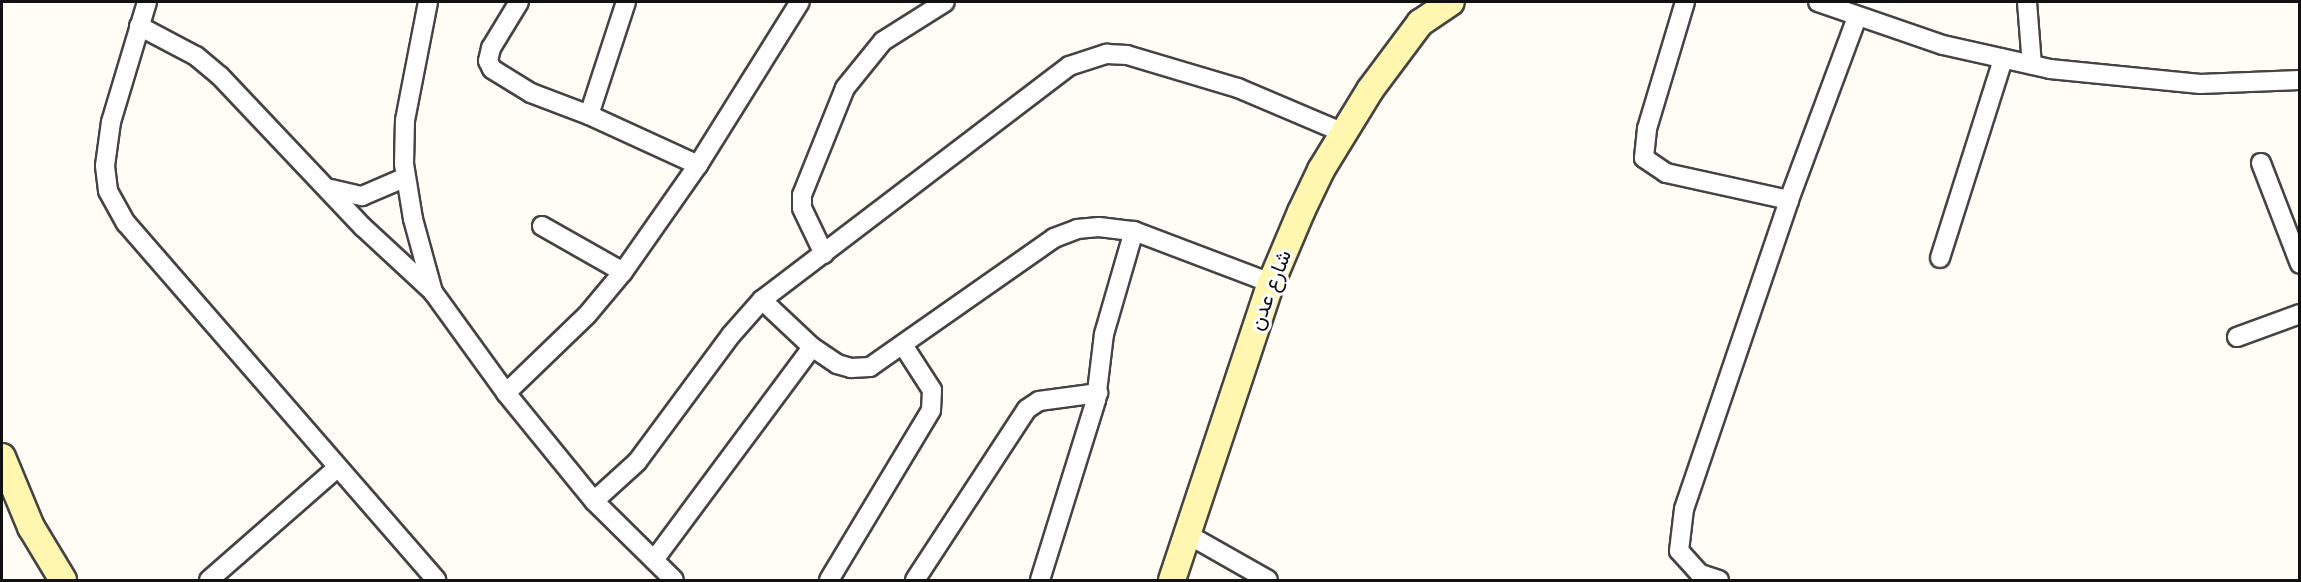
<!DOCTYPE html>
<meta charset="utf-8">
<style>
body{margin:0}
#map{position:relative;width:2301px;height:582px;overflow:hidden;background:#fffdf5;font-family:"Roboto Serif",Vazirmatn,serif}
div>[style]{position:absolute}
[style*='--x']{left:calc(var(--x)*1px);top:calc(var(--y)*1px);width:calc(var(--w)*1px);rotate:calc(var(--a)*1deg)}
.roads{filter:drop-shadow(2px 0 #444) drop-shadow(-2px 0 #444) drop-shadow(0 2px #444) drop-shadow(0 -2px #444)}
.street>*{height:18px;margin:-9px;padding:0 9px;transform-origin:9px;border-radius:9px;background:#fff}
.secondary>*{height:26px;margin:-13px;padding:0 13px;transform-origin:13px;border-radius:13px;background:#fff6b0}
span{translate:-50% -50%;white-space:nowrap;text-align:center;line-height:1.15;-webkit-text-stroke:6px #fff;paint-order:stroke}
.street-label{font-size:21px;color:#111}
.frame{position:absolute;inset:0;border:3px solid #111;pointer-events:none}
</style>
<div id="map">
<div class="roads">
<div class="street">
<div style="--x:147;--y:2;--w:125;--a:106.7"></div>
<div style="--x:111;--y:122;--w:44;--a:97.8"></div>
<div style="--x:105;--y:166;--w:25;--a:83"></div>
<div style="--x:108;--y:191;--w:37;--a:61"></div>
<div style="--x:126;--y:223;--w:473;--a:49"></div>
<div style="--x:428;--y:2;--w:120;--a:101"></div>
<div style="--x:405;--y:120;--w:44;--a:91.3"></div>
<div style="--x:404;--y:164;--w:56;--a:80.7"></div>
<div style="--x:413;--y:219;--w:76;--a:74.7"></div>
<div style="--x:433;--y:292;--w:125;--a:54.1"></div>
<div style="--x:506;--y:393;--w:139;--a:50.8"></div>
<div style="--x:594;--y:501;--w:112;--a:44.6"></div>
<div style="--x:519;--y:2;--w:54;--a:121.3"></div>
<div style="--x:491;--y:48;--w:13;--a:103"></div>
<div style="--x:488;--y:61;--w:9;--a:63"></div>
<div style="--x:492;--y:69;--w:46;--a:31.6"></div>
<div style="--x:531;--y:93;--w:62;--a:20.8"></div>
<div style="--x:589;--y:115;--w:120;--a:24.6"></div>
<div style="--x:1685;--y:2;--w:133;--a:106.7"></div>
<div style="--x:1647;--y:129;--w:29;--a:96"></div>
<div style="--x:1644;--y:158;--w:27;--a:34"></div>
<div style="--x:1666;--y:173;--w:126;--a:12.4"></div>
<div style="--x:1818;--y:2;--w:132;--a:19"></div>
<div style="--x:1943;--y:45;--w:110;--a:12.6"></div>
<div style="--x:2050;--y:69;--w:151;--a:5.7"></div>
<div style="--x:2200;--y:84;--w:100;--a:-2.3"></div>
<div style="--x:2027;--y:2;--w:63;--a:85.5"></div>
<div style="--x:139;--y:26;--w:64;--a:27.8"></div>
<div style="--x:196;--y:56;--w:31;--a:40"></div>
<div style="--x:220;--y:76;--w:208;--a:46.6"></div>
<div style="--x:363;--y:227;--w:94;--a:42.8"></div>
<div style="--x:589;--y:115;--w:119;--a:-71.9"></div>
<div style="--x:2261;--y:163;--w:108;--a:68.9"></div>
<div style="--x:331;--y:189;--w:32;--a:13"></div>
<div style="--x:362;--y:196;--w:46;--a:-23.2"></div>
<div style="--x:542;--y:226;--w:93;--a:29.6"></div>
<div style="--x:824;--y:254;--w:51;--a:-115.6"></div>
<div style="--x:802;--y:208;--w:13;--a:-90"></div>
<div style="--x:802;--y:195;--w:115;--a:-68.1"></div>
<div style="--x:845;--y:88;--w:60;--a:-51"></div>
<div style="--x:883;--y:41;--w:73;--a:-32.2"></div>
<div style="--x:1940;--y:258;--w:209;--a:-72.4"></div>
<div style="--x:762;--y:300;--w:69;--a:43.2"></div>
<div style="--x:812;--y:347;--w:30;--a:34"></div>
<div style="--x:837;--y:364;--w:15;--a:16"></div>
<div style="--x:851;--y:368;--w:19;--a:-3"></div>
<div style="--x:870;--y:367;--w:225;--a:-35"></div>
<div style="--x:1054;--y:238;--w:25;--a:-21"></div>
<div style="--x:1077;--y:229;--w:22;--a:-5"></div>
<div style="--x:1099;--y:227;--w:35;--a:7"></div>
<div style="--x:1134;--y:231;--w:147;--a:20.8"></div>
<div style="--x:2237;--y:337;--w:67;--a:-20.1"></div>
<div style="--x:506;--y:393;--w:112;--a:-43.9"></div>
<div style="--x:587;--y:315;--w:56;--a:-50.1"></div>
<div style="--x:623;--y:272;--w:131;--a:-55"></div>
<div style="--x:698;--y:165;--w:192;--a:-58"></div>
<div style="--x:594;--y:501;--w:58;--a:-42.2"></div>
<div style="--x:637;--y:462;--w:158;--a:-53.5"></div>
<div style="--x:731;--y:335;--w:47;--a:-48.5"></div>
<div style="--x:762;--y:300;--w:386;--a:-37.3"></div>
<div style="--x:1069;--y:66;--w:40;--a:-18"></div>
<div style="--x:1107;--y:54;--w:20;--a:3"></div>
<div style="--x:1127;--y:55;--w:116;--a:16.6"></div>
<div style="--x:1238;--y:88;--w:115;--a:23"></div>
<div style="--x:1187;--y:534;--w:93;--a:29.6"></div>
<div style="--x:654;--y:560;--w:265;--a:-53.4"></div>
<div style="--x:209;--y:580;--w:169;--a:-41.2"></div>
<div style="--x:829;--y:580;--w:198;--a:-59"></div>
<div style="--x:931;--y:410;--w:20;--a:-87"></div>
<div style="--x:932;--y:390;--w:54;--a:-122.8"></div>
<div style="--x:915;--y:580;--w:204;--a:-56.8"></div>
<div style="--x:1027;--y:409;--w:14;--a:-34"></div>
<div style="--x:1039;--y:401;--w:60;--a:-7.7"></div>
<div style="--x:1040;--y:580;--w:189;--a:-72.7"></div>
<div style="--x:1096;--y:400;--w:66;--a:-83.1"></div>
<div style="--x:1104;--y:334;--w:107;--a:-73.8"></div>
<div style="--x:1719;--y:580;--w:20;--a:-162"></div>
<div style="--x:1700;--y:574;--w:31;--a:-132"></div>
<div style="--x:1679;--y:551;--w:42;--a:-83.2"></div>
<div style="--x:1684;--y:509;--w:326;--a:-71.2"></div>
<div style="--x:1789;--y:200;--w:195;--a:-69.6"></div>
</div>
<div class="secondary">
<div style="--x:2;--y:457;--w:76;--a:67.5"></div>
<div style="--x:31;--y:527;--w:62;--a:58.9"></div>
<div style="--x:1172;--y:580;--w:313;--a:-71.6"></div>
<div style="--x:1271;--y:283;--w:77;--a:-67.1"></div>
<div style="--x:1301;--y:212;--w:47;--a:-64.5"></div>
<div style="--x:1321;--y:170;--w:94;--a:-58.5"></div>
<div style="--x:1370;--y:90;--w:84;--a:-53.3"></div>
<div style="--x:1420;--y:23;--w:37;--a:-34"></div>
</div>
</div>
<div class="street-label">
<span style="left:1270px;top:290px;rotate:-69deg">شارع عدن</span>
</div>
<div class="frame"></div>
</div>
